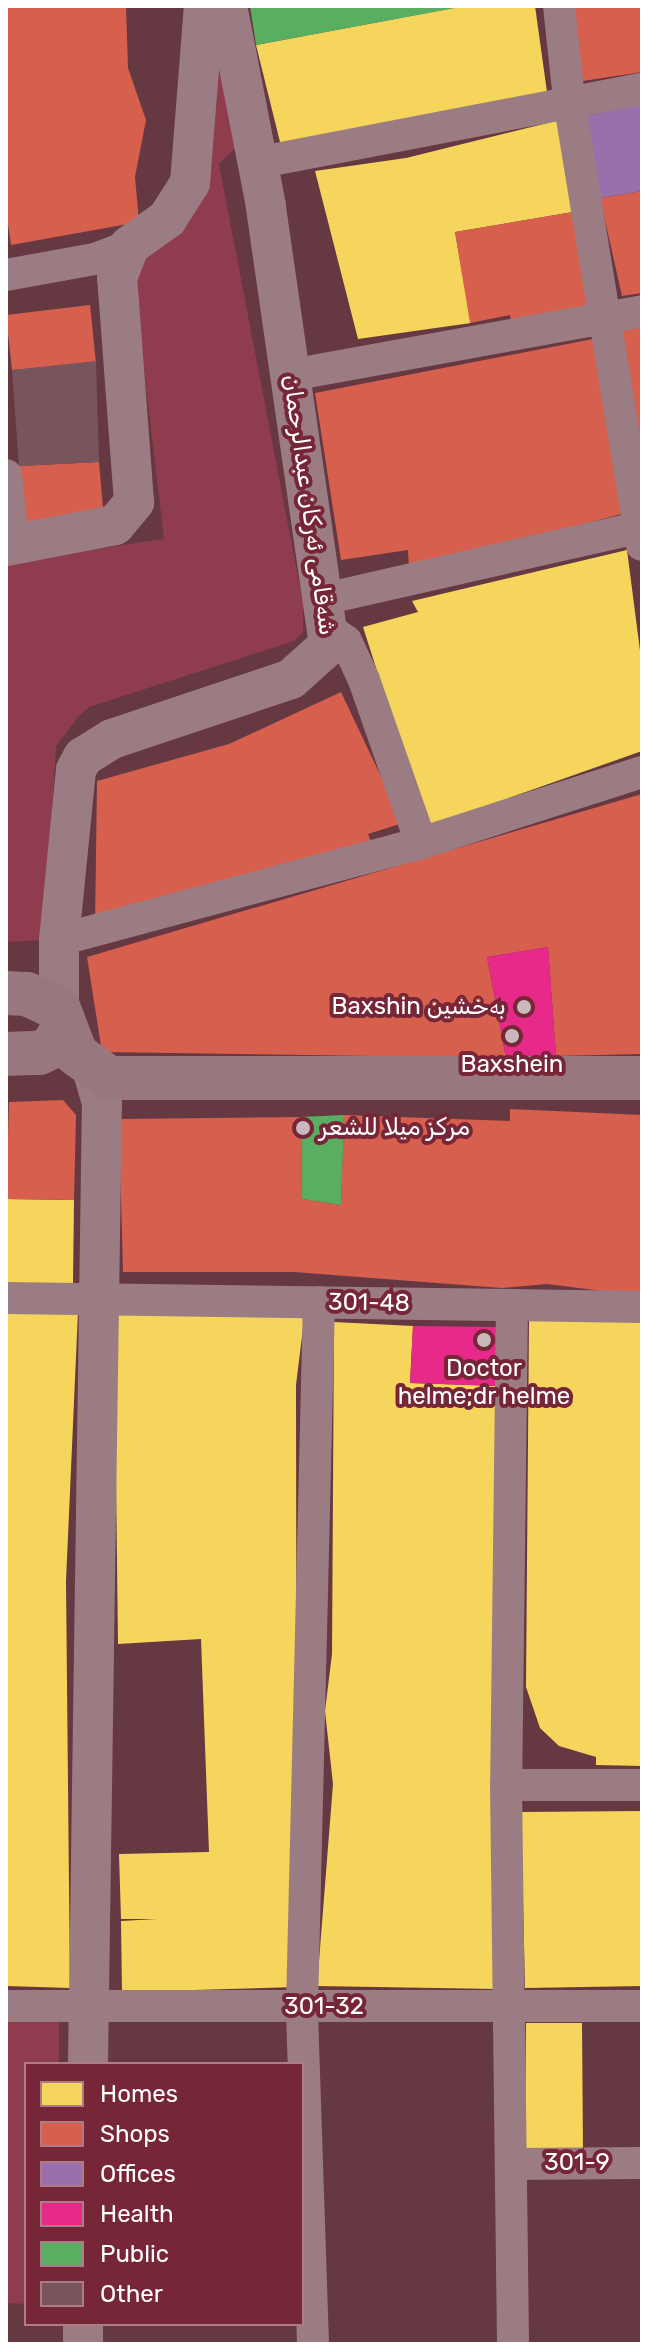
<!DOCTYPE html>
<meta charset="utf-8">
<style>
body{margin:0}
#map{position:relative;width:648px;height:2350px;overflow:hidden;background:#653842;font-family:Rubik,"Noto Naskh Arabic",sans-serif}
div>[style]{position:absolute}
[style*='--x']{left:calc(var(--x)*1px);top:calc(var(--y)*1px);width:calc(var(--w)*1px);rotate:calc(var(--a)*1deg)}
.green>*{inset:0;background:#8f3c4f}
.homes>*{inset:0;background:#f6d55c}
.shops>*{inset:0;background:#d6604d}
.offices>*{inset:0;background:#9970ab}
.health>*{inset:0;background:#e7298a}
.public>*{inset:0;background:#5aae61}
.building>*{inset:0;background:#78555d}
.minor>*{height:32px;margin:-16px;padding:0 16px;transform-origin:16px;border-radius:16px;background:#9c7c83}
.tertiary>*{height:40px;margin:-20px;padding:0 20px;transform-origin:20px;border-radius:20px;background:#9c7c83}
.secondary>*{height:44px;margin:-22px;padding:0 22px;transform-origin:22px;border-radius:22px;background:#98787e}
.dots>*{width:22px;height:22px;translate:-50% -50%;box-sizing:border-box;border:4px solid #772637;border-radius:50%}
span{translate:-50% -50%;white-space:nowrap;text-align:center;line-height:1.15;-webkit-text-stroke:8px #772637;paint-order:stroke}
.street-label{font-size:24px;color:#fff}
.poi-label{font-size:24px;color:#fff}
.right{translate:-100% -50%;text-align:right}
.left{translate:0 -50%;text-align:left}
.frame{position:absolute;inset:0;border:8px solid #fff;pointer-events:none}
.legend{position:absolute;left:24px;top:2062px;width:280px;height:264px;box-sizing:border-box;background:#772637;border:2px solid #ad7d87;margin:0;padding:10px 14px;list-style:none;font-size:24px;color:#fff}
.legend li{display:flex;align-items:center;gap:16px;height:40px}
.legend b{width:40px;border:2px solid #ad7d87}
</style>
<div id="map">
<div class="green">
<div style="clip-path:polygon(218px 58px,240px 144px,219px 164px,303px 603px,303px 632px,294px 641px,89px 707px,79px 716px,56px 746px,44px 940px,6px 942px,6px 562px,164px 539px,133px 277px,155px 240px)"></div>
<div style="clip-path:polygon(6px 2000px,59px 2001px,59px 2064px,26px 2064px,26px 2304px,6px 2303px)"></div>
</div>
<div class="homes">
<div style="clip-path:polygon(464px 6px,535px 6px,547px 92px,281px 146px,256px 45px)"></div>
<div style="clip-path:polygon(560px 120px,573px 212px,455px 232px,471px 323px,358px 339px,315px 171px,406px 158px)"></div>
<div style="clip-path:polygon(627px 550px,642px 666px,642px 751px,427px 827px,363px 627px,418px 612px,412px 601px)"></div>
<div style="clip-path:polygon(6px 1199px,74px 1200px,73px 1283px,6px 1285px)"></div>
<div style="clip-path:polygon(293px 1309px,304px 1320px,296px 1385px,297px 1987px,122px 1992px,121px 1921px,157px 1919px,121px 1919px,119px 1854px,209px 1852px,201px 1639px,118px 1644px,114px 1311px)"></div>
<div style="clip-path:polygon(6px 1312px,78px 1312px,66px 1581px,70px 1988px,6px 1986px)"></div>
<div style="clip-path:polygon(529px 1321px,642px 1321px,642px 1766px,596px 1765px,596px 1757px,559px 1746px,540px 1728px,526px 1687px)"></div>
<div style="clip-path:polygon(334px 1322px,413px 1326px,410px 1383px,498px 1386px,496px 1989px,317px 1986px,333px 1784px,325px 1711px,332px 1654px)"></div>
<div style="clip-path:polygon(642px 1811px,642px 1986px,525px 1988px,521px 1812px)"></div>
<div style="clip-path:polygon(526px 2023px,582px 2023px,583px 2151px,525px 2151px)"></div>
</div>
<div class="shops">
<div style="clip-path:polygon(6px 6px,126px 6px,128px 68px,146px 120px,135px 177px,139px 222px,11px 245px,6px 210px)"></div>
<div style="clip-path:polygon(570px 6px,642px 6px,642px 72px,583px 81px)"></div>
<div style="clip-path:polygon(642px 191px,642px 293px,622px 296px,600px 198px)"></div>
<div style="clip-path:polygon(573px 212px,592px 299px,583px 310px,512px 324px,510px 315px,470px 323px,455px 232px)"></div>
<div style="clip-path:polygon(90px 305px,96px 363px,12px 370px,6px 315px)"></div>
<div style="clip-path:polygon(642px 326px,642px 480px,622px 331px)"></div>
<div style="clip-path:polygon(593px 339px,622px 514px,409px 569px,408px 550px,341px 560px,315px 393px)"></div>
<div style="clip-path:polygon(99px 462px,103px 508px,24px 524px,19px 466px)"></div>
<div style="clip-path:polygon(341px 692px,403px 823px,368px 834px,373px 846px,95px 925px,97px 781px,229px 744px)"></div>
<div style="clip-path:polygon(642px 794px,642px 1054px,556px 1056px,548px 947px,487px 957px,506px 1058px,102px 1052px,87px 957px)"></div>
<div style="clip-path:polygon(63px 1100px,76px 1115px,74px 1200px,6px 1199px,9px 1102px)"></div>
<div style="clip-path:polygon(510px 1109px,642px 1115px,642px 1296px,547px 1284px,502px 1288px,294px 1272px,123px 1272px,119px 1119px,301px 1117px,302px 1199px,341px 1205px,344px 1115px,510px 1121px)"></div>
</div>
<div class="offices">
<div style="clip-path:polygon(642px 104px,642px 191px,600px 198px,585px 116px)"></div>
</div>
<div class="health">
<div style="clip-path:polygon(548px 947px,556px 1056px,506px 1058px,487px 957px)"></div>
<div style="clip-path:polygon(413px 1326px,497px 1327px,498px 1386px,410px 1383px)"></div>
</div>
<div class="public">
<div style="clip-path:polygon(250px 6px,454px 6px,455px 8px,256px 45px)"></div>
<div style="clip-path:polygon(344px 1115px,341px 1205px,302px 1199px,301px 1117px)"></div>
</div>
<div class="building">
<div style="clip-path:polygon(96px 361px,99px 462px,19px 466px,12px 370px)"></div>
</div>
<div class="minor">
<div style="--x:559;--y:6;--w:95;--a:83.9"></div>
<div style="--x:569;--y:100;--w:451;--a:80.7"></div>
<div style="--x:256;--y:163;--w:393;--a:-10.9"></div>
<div style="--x:6;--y:275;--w:90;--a:-10.2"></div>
<div style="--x:95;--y:259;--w:36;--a:-21"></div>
<div style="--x:291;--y:375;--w:357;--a:-10.3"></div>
<div style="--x:6;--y:475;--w:56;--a:83.9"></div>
<div style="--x:12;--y:531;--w:16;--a:55"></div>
<div style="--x:324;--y:599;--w:326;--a:-12.8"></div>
<div style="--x:330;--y:630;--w:19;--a:35"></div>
<div style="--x:346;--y:641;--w:43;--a:65.2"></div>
<div style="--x:364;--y:680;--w:173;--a:70.7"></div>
<div style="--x:59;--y:940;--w:375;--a:-15"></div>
<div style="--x:421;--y:843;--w:232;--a:-17.8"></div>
<div style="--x:6;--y:1298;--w:636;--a:0.81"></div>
<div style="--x:512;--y:1305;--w:480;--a:90.7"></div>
<div style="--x:506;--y:1785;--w:559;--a:89.28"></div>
<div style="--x:506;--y:1785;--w:136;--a:0"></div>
<div style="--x:6;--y:2006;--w:636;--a:0"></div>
<div style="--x:512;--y:2164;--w:130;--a:-0.4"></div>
<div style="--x:313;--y:2344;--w:337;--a:-91.9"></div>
<div style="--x:302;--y:2007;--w:705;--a:-88.62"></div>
</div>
<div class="tertiary">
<div style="--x:6;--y:546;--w:111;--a:-10.9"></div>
<div style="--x:115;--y:525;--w:30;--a:-50"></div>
<div style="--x:134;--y:502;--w:225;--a:-94.3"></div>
<div style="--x:117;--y:278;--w:34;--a:-69"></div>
<div style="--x:129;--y:246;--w:47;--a:-35.4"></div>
<div style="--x:167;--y:219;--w:43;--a:-57.4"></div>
<div style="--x:190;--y:183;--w:178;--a:-85.5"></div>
<div style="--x:59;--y:1009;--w:69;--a:-90"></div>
<div style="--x:59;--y:940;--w:171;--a:-84.3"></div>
<div style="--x:76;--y:770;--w:15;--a:-62"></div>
<div style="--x:83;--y:757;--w:34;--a:-32"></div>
<div style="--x:112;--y:739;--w:189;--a:-18.5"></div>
<div style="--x:291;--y:679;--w:51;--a:-41.8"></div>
<div style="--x:329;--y:645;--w:443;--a:-98.2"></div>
<div style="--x:266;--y:206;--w:204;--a:-101"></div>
<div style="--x:88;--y:2064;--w:961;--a:-89.17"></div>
<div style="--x:102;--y:1103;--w:35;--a:-106"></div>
<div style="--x:83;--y:2344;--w:20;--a:-90"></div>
</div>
<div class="secondary">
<div style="--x:6;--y:993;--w:21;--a:3"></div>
<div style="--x:27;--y:994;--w:35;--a:25"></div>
<div style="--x:59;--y:1009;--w:48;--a:69.3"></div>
<div style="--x:76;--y:1054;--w:41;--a:36"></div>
<div style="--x:109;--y:1078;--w:533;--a:0"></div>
<div style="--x:6;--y:1054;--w:33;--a:-2"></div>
<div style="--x:39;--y:1053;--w:14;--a:-25"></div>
<div style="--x:52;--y:1047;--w:24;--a:-60"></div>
</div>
<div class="dots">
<div style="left:524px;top:1007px;background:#c9b9bd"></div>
<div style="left:512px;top:1036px;background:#c9b9bd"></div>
<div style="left:303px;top:1128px;background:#c9b9bd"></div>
<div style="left:484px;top:1340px;background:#c9b9bd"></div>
</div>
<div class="street-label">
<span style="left:309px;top:505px;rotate:82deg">شەقامی ئەرکان عبدالرحمان</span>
<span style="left:369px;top:1303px;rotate:1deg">301-48</span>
<span style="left:324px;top:2007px">301-32</span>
<span style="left:577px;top:2163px">301-9</span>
</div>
<div class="poi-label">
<span class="right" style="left:506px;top:1007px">Baxshin بەخشین</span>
<span style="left:512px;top:1065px">Baxshein</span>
<span class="left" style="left:319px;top:1128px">مركز ميلا للشعر</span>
<span style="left:484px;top:1383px">Doctor<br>helme;dr helme</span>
</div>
<div class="frame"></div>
<ul class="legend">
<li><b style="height:22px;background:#f6d55c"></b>Homes</li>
<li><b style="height:22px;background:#d6604d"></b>Shops</li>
<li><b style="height:22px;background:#9970ab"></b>Offices</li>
<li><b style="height:22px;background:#e7298a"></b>Health</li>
<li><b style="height:22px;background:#5aae61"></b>Public</li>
<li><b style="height:22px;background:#78555d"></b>Other</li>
</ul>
</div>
